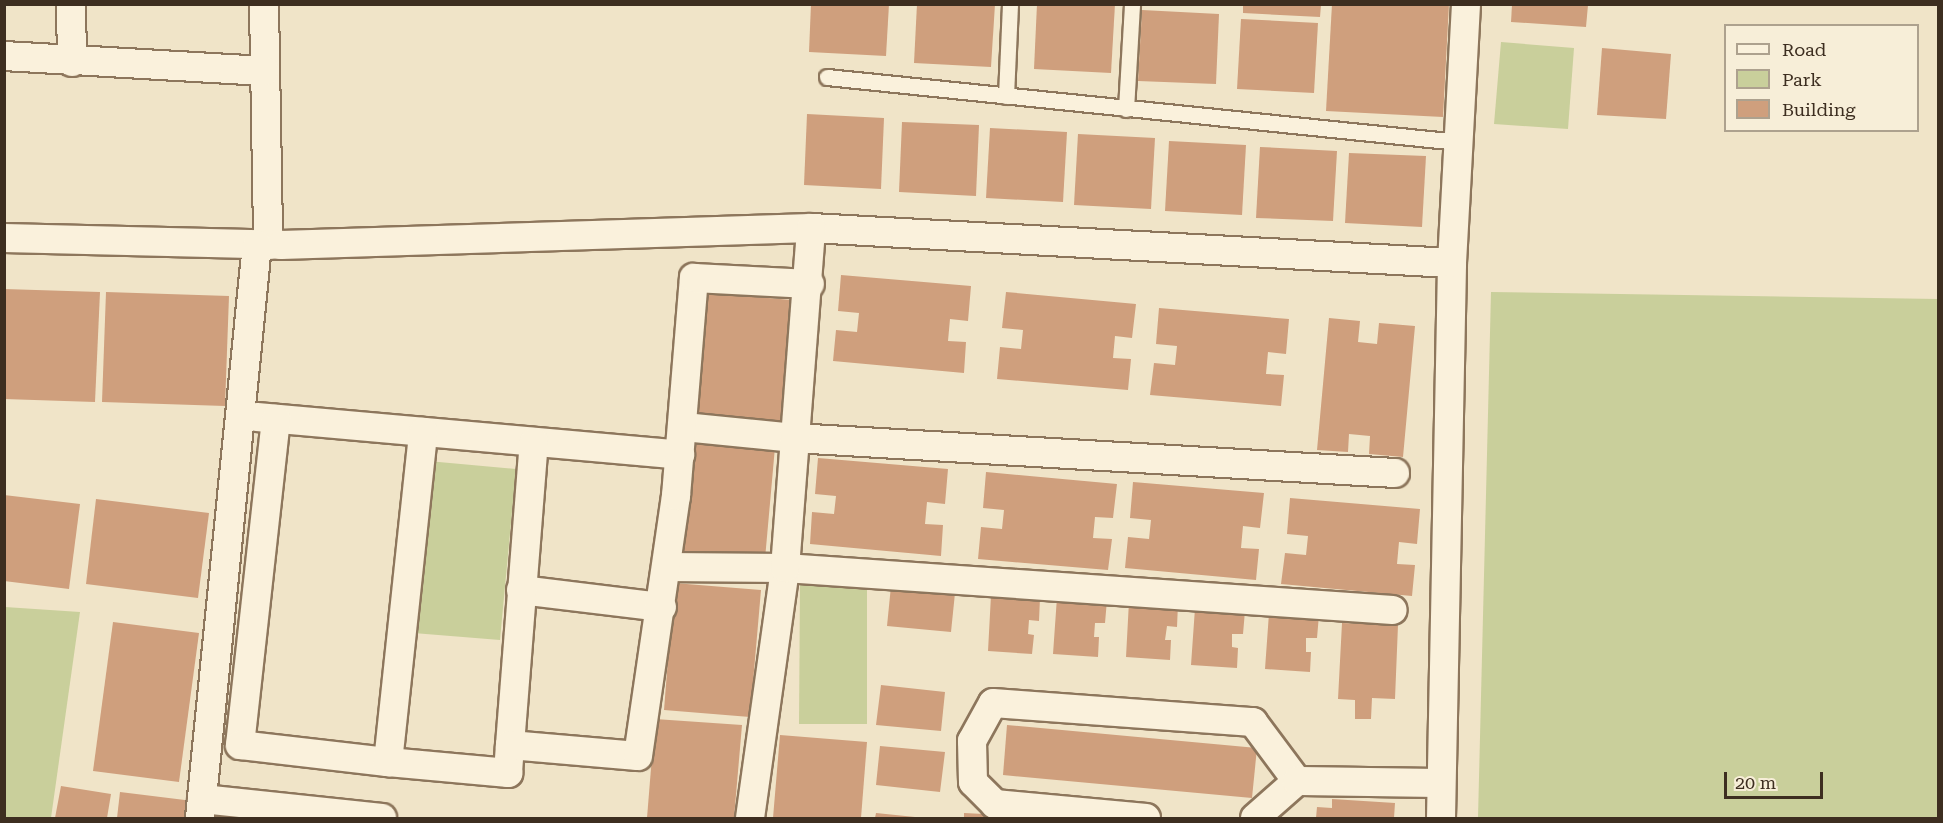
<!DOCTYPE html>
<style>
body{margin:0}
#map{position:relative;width:1943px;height:823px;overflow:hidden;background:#f0e4c8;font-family:"Roboto Serif",serif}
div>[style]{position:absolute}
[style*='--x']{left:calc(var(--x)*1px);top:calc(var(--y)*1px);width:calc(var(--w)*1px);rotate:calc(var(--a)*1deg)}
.green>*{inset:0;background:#c9cf9b}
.building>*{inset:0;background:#cf9f7d}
.roads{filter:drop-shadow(2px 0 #8d765c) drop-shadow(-2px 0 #8d765c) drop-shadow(0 2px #8d765c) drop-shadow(0 -2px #8d765c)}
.service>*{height:15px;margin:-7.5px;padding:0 7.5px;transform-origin:7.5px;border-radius:7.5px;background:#faf1dc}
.minor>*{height:28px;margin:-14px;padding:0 14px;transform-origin:14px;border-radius:14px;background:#faf1dc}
span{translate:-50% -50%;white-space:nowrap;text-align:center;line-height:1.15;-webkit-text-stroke:5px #f7eed8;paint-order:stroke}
.frame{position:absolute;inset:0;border:6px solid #3d2e20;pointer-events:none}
.legend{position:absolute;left:1724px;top:24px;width:195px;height:108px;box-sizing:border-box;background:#f7eed8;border:2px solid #ada18e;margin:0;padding:8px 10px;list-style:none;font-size:18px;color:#3d2e20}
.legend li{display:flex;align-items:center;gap:12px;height:30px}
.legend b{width:30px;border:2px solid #ada18e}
.scale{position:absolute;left:1724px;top:772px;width:99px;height:27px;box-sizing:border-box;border:3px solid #3d2e20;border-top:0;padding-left:8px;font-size:18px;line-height:21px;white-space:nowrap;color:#3d2e20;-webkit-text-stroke:4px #f7eed8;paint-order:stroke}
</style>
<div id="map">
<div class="green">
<div style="clip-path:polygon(1501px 42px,1574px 48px,1568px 129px,1494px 124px)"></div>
<div style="clip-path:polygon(1491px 292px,1938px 299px,1938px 818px,1478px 818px)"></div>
<div style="clip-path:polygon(417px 460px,516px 469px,500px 640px,401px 632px)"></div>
<div style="clip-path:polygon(800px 583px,867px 583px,867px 724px,799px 724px)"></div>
<div style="clip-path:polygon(5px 607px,80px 612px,51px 818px,5px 818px)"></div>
</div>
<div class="building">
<div style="clip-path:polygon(811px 4px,889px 4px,886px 56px,809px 52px)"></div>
<div style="clip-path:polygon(917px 4px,995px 4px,991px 67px,914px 63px)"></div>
<div style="clip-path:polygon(1037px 4px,1115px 4px,1111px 73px,1034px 69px)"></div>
<div style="clip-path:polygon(1332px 4px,1449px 4px,1443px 117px,1326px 111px)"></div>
<div style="clip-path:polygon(1243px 5px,1321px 5px,1320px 17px,1243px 13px)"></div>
<div style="clip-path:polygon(1512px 5px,1588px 5px,1586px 27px,1511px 22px)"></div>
<div style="clip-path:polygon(1142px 10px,1219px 14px,1216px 84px,1138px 81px)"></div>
<div style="clip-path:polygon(1241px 19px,1318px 23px,1314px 93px,1237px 89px)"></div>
<div style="clip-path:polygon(1602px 48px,1671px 54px,1666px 119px,1597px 115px)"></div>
<div style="clip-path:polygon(807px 114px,884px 118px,881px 189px,804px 185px)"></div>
<div style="clip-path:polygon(902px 122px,979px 125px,976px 196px,899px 192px)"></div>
<div style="clip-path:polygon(990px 128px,1067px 132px,1063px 202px,986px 198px)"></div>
<div style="clip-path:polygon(1078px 134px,1155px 138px,1151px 209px,1074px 205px)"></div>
<div style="clip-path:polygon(1169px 141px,1246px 145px,1242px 215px,1165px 211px)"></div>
<div style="clip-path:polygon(1260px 147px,1337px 151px,1333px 221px,1256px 218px)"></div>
<div style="clip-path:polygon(1349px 153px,1426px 156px,1422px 227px,1345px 223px)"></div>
<div style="clip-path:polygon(841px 275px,971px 286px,968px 321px,950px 319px,948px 341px,966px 342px,964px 373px,833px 361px,836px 330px,857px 332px,859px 313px,838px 311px)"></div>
<div style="clip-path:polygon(4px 289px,100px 292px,95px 402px,4px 399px)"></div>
<div style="clip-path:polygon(106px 292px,229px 296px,225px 406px,102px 402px)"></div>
<div style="clip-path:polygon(1006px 292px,1136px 304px,1132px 338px,1115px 336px,1113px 358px,1131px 359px,1128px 390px,997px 379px,1000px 347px,1021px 349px,1023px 330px,1002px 328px)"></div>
<div style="clip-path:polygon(705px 293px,792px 300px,782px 427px,695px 420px)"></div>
<div style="clip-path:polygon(1159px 308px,1289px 319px,1286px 354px,1268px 352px,1266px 374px,1284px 375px,1281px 406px,1150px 395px,1154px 363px,1175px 365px,1177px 346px,1156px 344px)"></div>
<div style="clip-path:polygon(1329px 318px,1360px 321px,1358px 342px,1377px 344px,1379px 323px,1415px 326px,1403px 457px,1369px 454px,1370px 436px,1349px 434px,1348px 452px,1317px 450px)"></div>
<div style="clip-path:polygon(688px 440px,775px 447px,765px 559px,682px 551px)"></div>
<div style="clip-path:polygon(818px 458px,948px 469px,945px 504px,927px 502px,925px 524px,943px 525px,941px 556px,810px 544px,812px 512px,834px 514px,836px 496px,815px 494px)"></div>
<div style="clip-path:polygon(986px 472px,1117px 484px,1113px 518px,1095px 517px,1093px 538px,1112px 539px,1108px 570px,978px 559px,981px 527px,1002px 529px,1004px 510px,983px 508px)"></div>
<div style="clip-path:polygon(1133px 482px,1264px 493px,1260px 528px,1243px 526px,1241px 548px,1259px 549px,1256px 580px,1125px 568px,1128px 537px,1149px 539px,1151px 520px,1130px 518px)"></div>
<div style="clip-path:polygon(4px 495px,80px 504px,69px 589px,4px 581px)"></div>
<div style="clip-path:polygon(1290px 498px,1420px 509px,1417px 544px,1399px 542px,1397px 564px,1415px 565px,1412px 596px,1281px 584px,1285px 553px,1306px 555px,1308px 536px,1287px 534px)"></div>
<div style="clip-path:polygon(96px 499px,209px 513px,198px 598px,86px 584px)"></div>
<div style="clip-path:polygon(674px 583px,761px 590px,750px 717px,664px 710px)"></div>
<div style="clip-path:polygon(891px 586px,955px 593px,951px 632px,887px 626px)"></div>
<div style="clip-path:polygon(991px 595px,1040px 598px,1039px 621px,1029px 620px,1028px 634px,1034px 635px,1032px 654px,988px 651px)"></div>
<div style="clip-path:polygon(1057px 597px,1107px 600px,1105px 623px,1095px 623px,1094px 637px,1099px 637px,1098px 657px,1053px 654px)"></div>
<div style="clip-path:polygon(1129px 601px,1178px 604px,1177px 627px,1167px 626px,1165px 640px,1171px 640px,1170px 660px,1126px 657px)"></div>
<div style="clip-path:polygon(1195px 608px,1245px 611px,1243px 634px,1232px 634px,1232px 647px,1238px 648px,1237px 668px,1191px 665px)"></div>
<div style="clip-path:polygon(1269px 613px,1319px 615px,1317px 638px,1306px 638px,1306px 652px,1311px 652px,1310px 672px,1265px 669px)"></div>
<div style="clip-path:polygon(113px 622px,199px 633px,179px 782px,93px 771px)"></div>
<div style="clip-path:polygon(1342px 623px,1398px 625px,1395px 699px,1372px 698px,1371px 719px,1355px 719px,1355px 700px,1338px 699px)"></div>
<div style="clip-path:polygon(881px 685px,945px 692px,941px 731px,876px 725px)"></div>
<div style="clip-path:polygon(655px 719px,742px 725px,734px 818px,647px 818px)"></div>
<div style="clip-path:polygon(1007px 725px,1257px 748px,1252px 798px,1003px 775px)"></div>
<div style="clip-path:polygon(780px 735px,867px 742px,861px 818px,773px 818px)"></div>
<div style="clip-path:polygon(880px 746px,945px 752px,940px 792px,876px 785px)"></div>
<div style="clip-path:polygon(61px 786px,111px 794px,107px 818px,55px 818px)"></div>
<div style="clip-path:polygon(120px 792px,193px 801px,191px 818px,117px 818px)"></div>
<div style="clip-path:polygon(1332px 799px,1395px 803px,1394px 818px,1316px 818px,1317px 807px,1332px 808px)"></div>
<div style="clip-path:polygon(876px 813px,915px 817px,915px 818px,875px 818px)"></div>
<div style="clip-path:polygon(964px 813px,1025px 816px,1025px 818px,964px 818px)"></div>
</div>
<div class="roads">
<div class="service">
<div style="--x:827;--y:77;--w:634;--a:5.88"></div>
<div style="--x:1006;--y:96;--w:92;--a:-87.5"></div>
<div style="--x:1126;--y:109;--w:105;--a:-86.7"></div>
</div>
<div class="minor">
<div style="--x:71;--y:4;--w:58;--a:89"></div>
<div style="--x:264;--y:4;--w:241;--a:89"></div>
<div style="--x:4;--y:56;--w:261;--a:3.3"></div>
<div style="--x:4;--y:238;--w:277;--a:1.4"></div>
<div style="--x:281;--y:245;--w:530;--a:-1.84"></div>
<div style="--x:811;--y:228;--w:642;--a:3.13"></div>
<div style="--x:257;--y:417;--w:425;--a:5.1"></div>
<div style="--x:276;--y:419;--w:328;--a:96.3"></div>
<div style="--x:240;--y:745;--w:149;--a:6.6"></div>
<div style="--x:388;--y:762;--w:332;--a:-83.9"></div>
<div style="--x:684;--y:427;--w:111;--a:5.7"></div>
<div style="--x:794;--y:438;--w:602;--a:3.33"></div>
<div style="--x:667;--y:567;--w:118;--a:0.5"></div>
<div style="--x:785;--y:568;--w:609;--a:3.95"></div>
<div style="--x:521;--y:590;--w:142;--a:6.9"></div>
<div style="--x:510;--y:745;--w:304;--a:-85.5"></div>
<div style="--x:388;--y:762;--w:121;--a:5.2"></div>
<div style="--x:508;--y:773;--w:28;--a:-86"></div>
<div style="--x:510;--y:745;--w:128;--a:4.9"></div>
<div style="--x:638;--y:756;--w:263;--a:-81.7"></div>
<div style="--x:676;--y:496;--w:219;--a:-85.3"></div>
<div style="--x:694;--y:278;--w:116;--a:3"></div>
<div style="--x:202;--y:799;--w:181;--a:6"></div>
<div style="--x:200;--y:818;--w:576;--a:-84.32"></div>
<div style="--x:750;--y:818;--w:252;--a:-82"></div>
<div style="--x:785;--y:568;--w:341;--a:-85.6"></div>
<div style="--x:1146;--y:818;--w:152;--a:-174.7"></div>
<div style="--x:995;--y:804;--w:31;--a:-135"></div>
<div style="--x:973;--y:782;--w:41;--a:-91.4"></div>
<div style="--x:972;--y:741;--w:43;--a:-61.1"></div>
<div style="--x:993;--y:703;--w:261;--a:4.2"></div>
<div style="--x:1253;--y:722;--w:74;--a:53.3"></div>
<div style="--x:1255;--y:818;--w:56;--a:-41.4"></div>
<div style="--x:1297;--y:781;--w:144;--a:0.8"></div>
<div style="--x:1441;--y:818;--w:555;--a:-88.86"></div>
<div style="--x:1452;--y:263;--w:259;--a:-86.9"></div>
</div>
</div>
<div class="frame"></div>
<ul class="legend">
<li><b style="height:8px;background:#faf1dc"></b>Road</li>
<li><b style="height:16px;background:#c9cf9b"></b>Park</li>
<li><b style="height:16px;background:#cf9f7d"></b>Building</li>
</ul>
<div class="scale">20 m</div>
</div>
